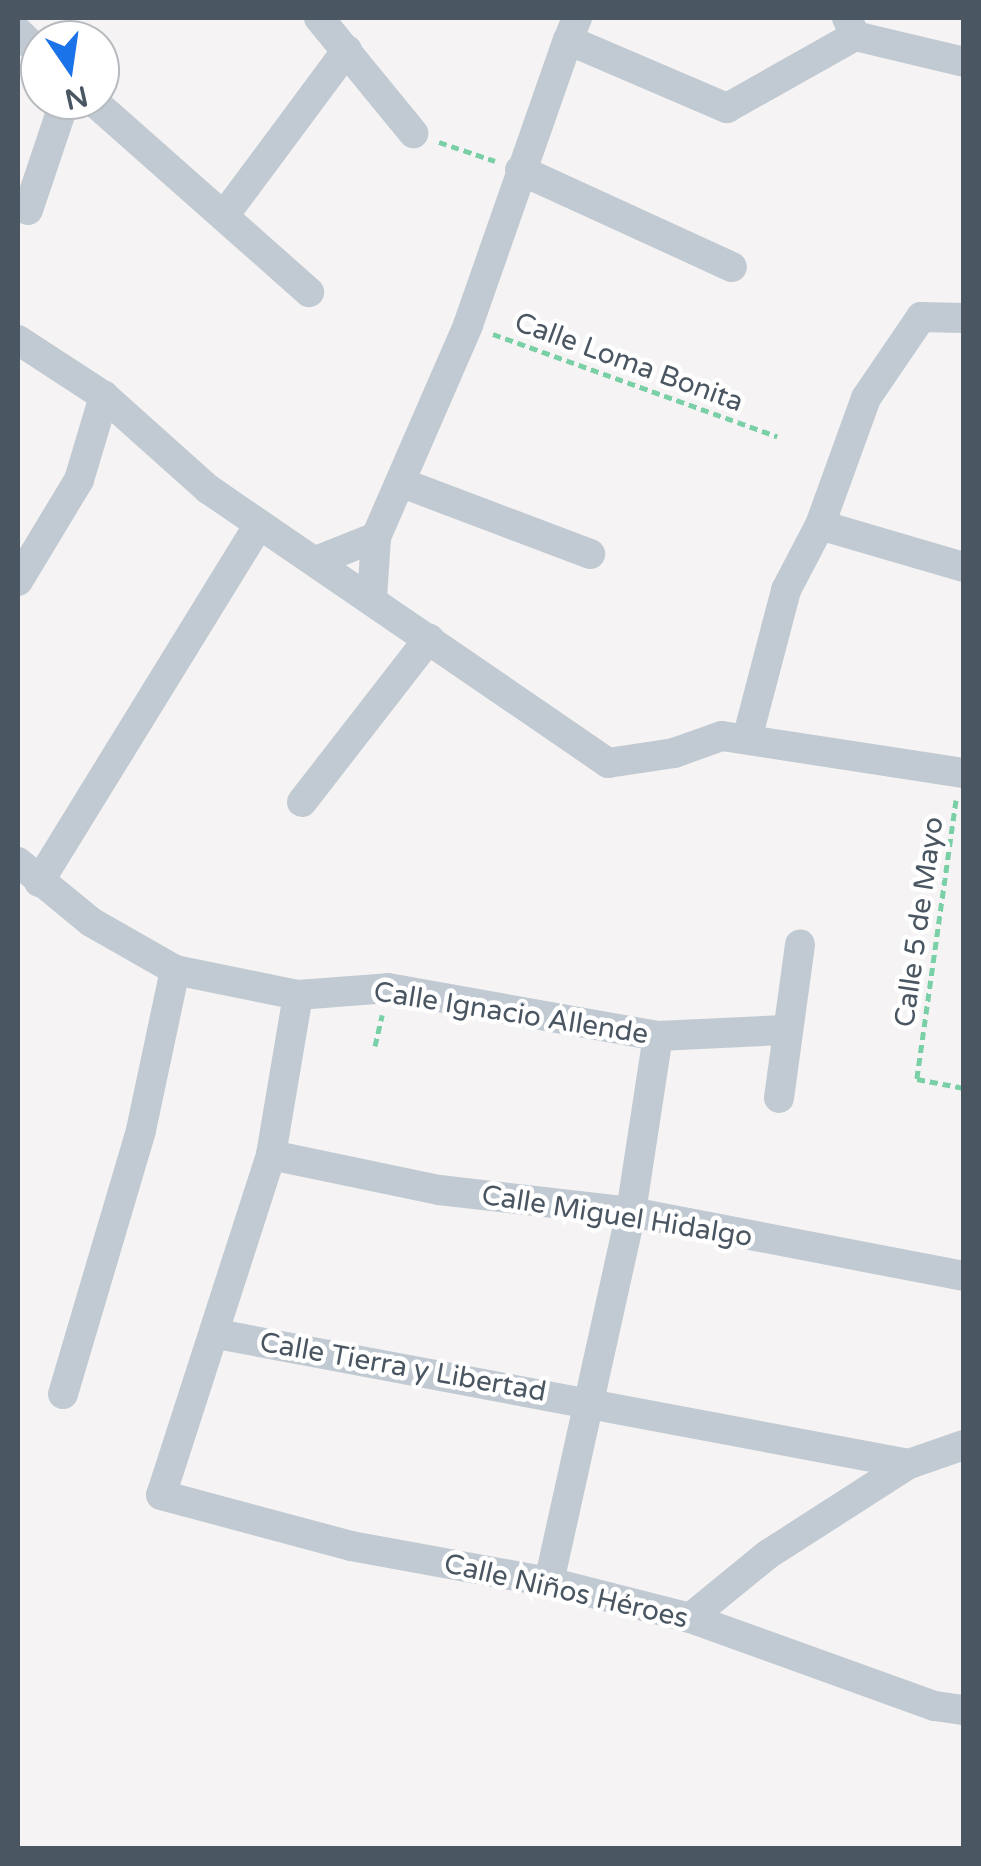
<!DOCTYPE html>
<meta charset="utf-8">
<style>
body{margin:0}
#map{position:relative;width:981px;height:1866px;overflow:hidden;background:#f5f3f3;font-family:"Varela Round",sans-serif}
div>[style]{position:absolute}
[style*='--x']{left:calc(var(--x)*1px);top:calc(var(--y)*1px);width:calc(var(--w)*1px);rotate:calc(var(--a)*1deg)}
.path>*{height:5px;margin-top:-2.5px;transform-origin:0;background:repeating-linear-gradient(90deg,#7ad0a6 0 8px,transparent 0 13px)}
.minor>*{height:30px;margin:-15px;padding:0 15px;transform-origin:15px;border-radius:15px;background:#c1cad2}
span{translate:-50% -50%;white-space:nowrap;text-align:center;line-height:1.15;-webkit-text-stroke:9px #fff;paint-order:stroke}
.street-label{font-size:28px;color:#4a5661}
.frame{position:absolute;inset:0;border:20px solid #4a5661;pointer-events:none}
.north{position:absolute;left:20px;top:20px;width:100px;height:100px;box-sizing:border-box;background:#fff;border:2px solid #b7bbc0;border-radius:50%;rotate:167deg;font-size:28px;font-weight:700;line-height:40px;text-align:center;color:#4a5661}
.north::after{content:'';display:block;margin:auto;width:35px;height:45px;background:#1a73e8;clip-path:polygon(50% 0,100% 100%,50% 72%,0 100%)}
</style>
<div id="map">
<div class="path">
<div style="--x:439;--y:142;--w:59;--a:18.7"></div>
<div style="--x:493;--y:334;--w:302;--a:19.8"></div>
<div style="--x:956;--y:800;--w:282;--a:98"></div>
<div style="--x:917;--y:1079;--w:48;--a:10.8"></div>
<div style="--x:375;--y:1046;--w:32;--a:-77"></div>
</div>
<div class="minor">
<div style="--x:319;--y:18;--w:149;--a:50.7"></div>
<div style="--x:577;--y:18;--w:24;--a:112"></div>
<div style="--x:568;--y:40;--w:173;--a:23.2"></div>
<div style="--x:727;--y:108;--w:147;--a:-29.4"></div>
<div style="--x:847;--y:18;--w:20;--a:66"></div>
<div style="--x:855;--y:36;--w:112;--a:13.4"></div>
<div style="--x:18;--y:32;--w:30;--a:44"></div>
<div style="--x:92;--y:100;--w:290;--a:41.5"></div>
<div style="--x:520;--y:170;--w:233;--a:24.6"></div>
<div style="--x:28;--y:210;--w:116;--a:-71.4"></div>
<div style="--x:226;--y:213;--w:203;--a:-53.4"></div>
<div style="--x:18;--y:340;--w:103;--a:33.1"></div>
<div style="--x:104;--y:396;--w:140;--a:41.8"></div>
<div style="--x:208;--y:489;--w:485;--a:34.4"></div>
<div style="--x:608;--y:763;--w:67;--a:-8.6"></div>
<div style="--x:674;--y:753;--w:51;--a:-19.5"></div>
<div style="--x:722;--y:736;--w:245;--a:8.7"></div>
<div style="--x:405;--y:484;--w:198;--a:20.7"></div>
<div style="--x:820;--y:525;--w:150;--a:16.3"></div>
<div style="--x:316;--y:561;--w:65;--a:-21.8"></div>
<div style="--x:18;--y:581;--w:118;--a:-58.9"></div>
<div style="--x:79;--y:480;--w:88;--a:-73.4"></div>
<div style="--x:372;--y:598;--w:61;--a:-86.2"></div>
<div style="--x:376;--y:537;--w:231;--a:-66.5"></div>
<div style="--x:468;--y:325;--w:302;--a:-70.7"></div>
<div style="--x:747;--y:739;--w:154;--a:-75.3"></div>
<div style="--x:786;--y:590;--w:73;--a:-62.4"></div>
<div style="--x:820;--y:525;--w:135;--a:-70.1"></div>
<div style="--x:866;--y:398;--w:98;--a:-55.8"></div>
<div style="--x:921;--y:317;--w:43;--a:1.3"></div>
<div style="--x:302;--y:802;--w:207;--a:-52.2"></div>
<div style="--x:18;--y:862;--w:94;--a:39.4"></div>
<div style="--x:91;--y:922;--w:97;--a:29.7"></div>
<div style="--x:175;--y:970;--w:126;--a:11.5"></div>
<div style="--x:298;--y:995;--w:90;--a:-4.4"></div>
<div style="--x:388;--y:988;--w:274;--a:10.1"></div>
<div style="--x:658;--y:1036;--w:127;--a:-2.7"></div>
<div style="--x:39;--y:882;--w:420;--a:-58.4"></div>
<div style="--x:298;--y:995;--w:162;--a:99.6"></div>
<div style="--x:271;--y:1155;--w:357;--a:107.9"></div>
<div style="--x:161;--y:1495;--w:197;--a:15"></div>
<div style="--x:351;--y:1546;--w:201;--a:10.3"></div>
<div style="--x:549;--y:1582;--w:146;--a:14.3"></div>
<div style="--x:690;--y:1618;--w:260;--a:19.8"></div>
<div style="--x:935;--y:1706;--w:29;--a:8"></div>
<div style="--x:779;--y:1098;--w:155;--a:-82.2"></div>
<div style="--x:271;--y:1155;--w:172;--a:11.8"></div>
<div style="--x:439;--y:1190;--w:193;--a:6.5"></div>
<div style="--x:631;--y:1212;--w:339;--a:10.9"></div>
<div style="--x:217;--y:1334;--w:704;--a:10.64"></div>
<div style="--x:63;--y:1394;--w:275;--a:-73.5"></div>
<div style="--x:141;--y:1130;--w:164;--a:-78"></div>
<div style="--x:549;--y:1582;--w:379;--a:-77.5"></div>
<div style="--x:631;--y:1212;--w:178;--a:-81.3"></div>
<div style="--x:690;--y:1618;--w:99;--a:-39.3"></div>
<div style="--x:767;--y:1555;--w:169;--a:-32.7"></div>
<div style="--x:909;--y:1464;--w:58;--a:-19.1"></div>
</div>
<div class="street-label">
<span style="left:629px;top:362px;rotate:20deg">Calle Loma Bonita</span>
<span style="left:919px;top:922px;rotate:-82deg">Calle 5 de Mayo</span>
<span style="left:511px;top:1013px;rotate:9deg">Calle Ignacio Allende</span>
<span style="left:617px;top:1216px;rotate:9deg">Calle Miguel Hidalgo</span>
<span style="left:403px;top:1367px;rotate:10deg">Calle Tierra y Libertad</span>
<span style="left:566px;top:1591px;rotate:13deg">Calle Niños Héroes</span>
</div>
<div class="frame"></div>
<div class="north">N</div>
</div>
